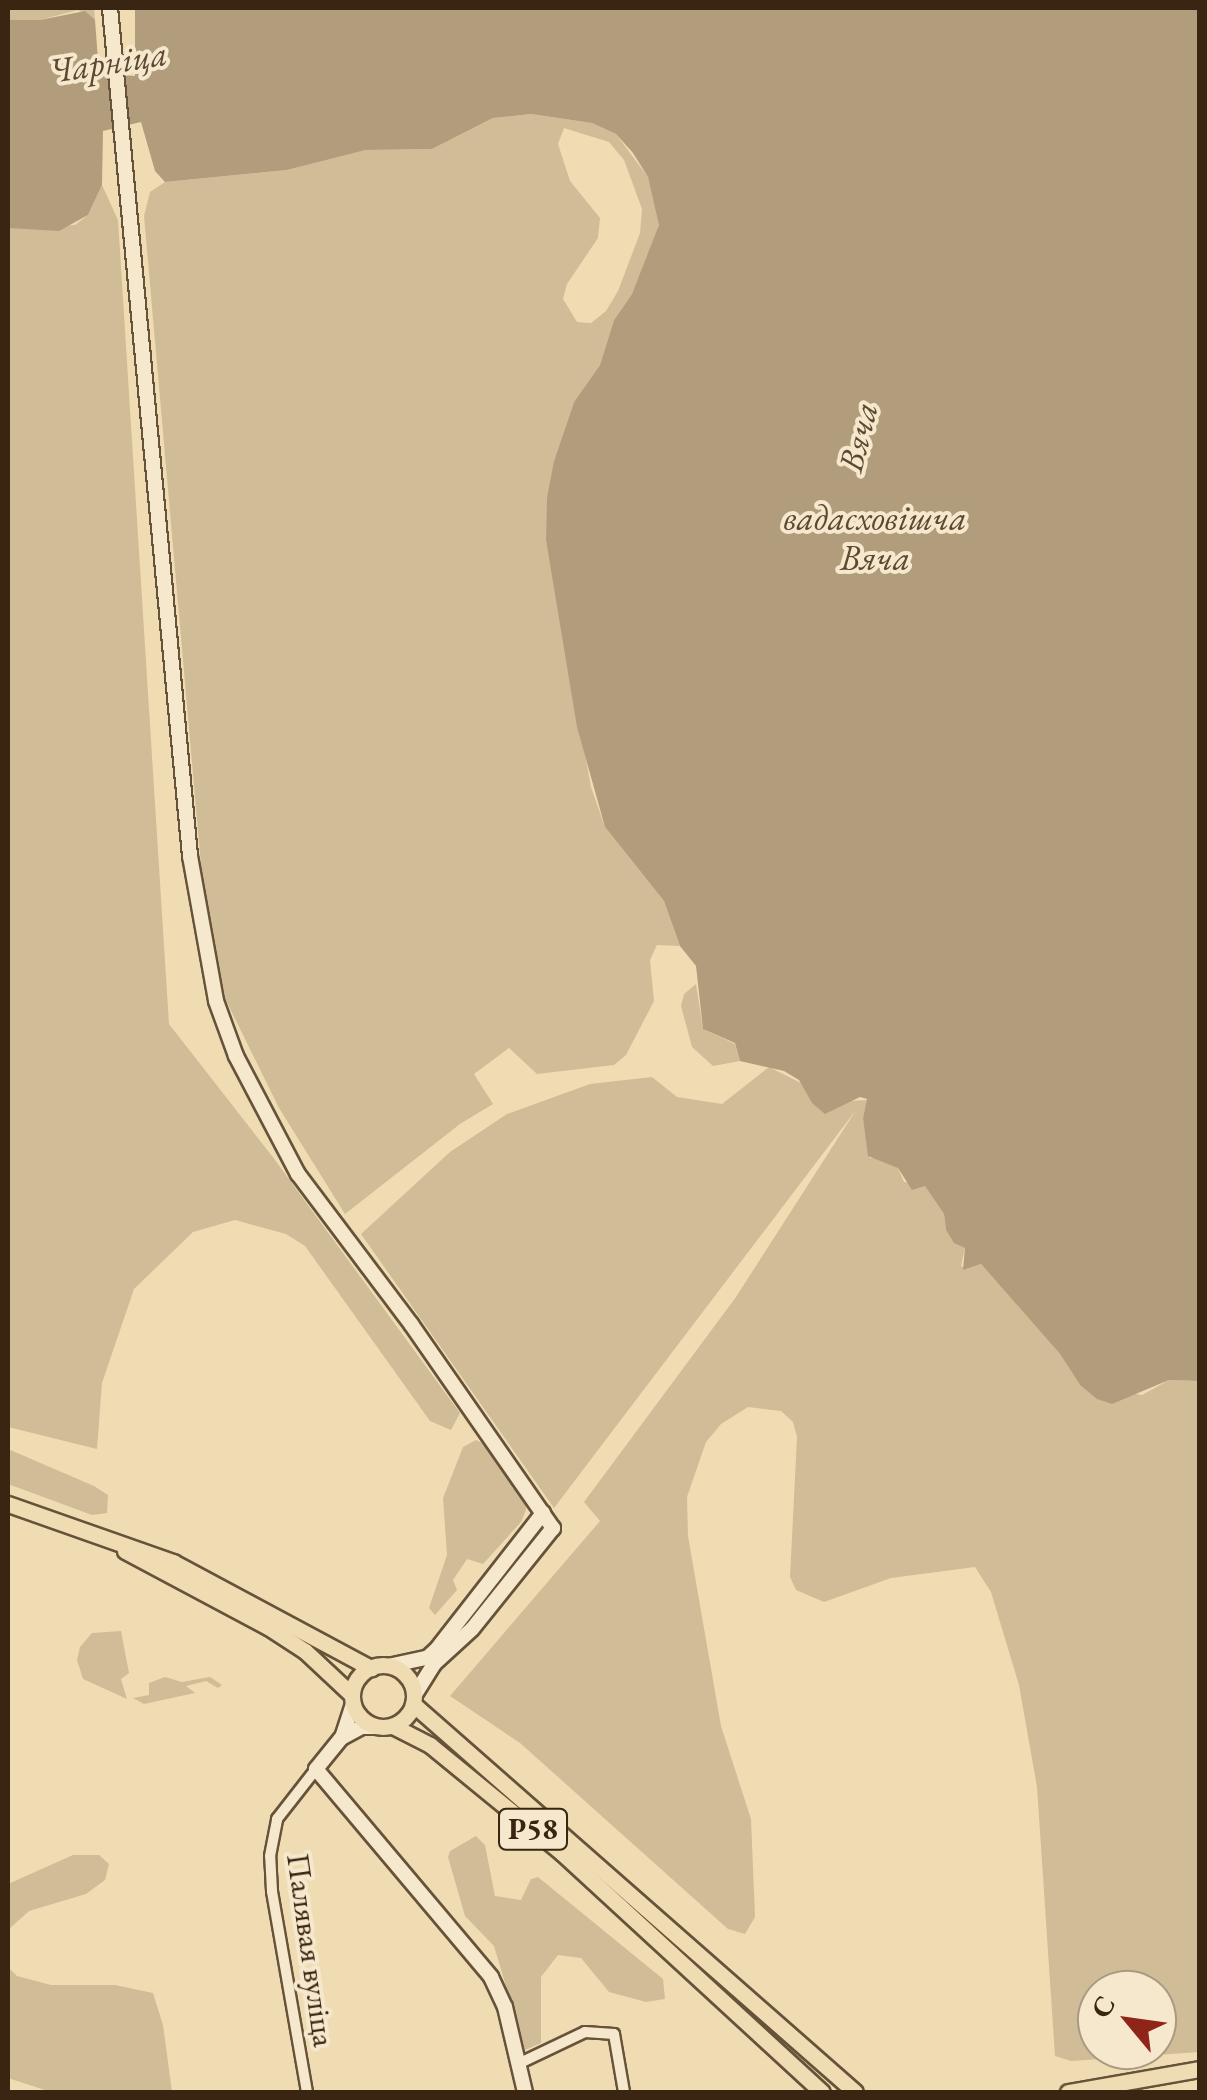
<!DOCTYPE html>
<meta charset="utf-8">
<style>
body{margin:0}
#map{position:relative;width:1207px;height:2100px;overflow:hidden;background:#efdcb2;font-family:"EB Garamond",serif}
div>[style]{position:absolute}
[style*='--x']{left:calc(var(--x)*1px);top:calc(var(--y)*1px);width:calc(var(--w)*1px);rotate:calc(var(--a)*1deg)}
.green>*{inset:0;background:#d0bd97}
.water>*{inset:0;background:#b19d7c}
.roads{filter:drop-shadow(2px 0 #67523a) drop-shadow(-2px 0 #67523a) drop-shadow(0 2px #67523a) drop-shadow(0 -2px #67523a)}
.street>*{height:10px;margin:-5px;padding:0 5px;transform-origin:5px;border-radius:5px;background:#f5e8cd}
.secondary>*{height:14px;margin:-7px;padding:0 7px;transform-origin:7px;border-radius:7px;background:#f5e8cd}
.primary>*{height:15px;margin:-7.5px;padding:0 7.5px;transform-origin:7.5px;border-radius:7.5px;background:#efdcb2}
.primary>.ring{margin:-7.5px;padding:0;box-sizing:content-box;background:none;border:15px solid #efdcb2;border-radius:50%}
span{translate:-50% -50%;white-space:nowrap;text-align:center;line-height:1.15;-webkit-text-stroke:8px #f5e8cd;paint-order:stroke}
.shield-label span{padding:2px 8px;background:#f5e8cd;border:2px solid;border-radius:8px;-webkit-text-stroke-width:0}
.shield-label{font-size:30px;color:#3a2412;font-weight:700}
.street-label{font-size:32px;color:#3a2412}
.water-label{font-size:35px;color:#5e4832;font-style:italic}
.frame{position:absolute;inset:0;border:10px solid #3a2412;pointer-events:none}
.north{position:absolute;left:1077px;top:1970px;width:100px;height:100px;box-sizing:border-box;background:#f5e8cd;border:2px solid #aa9a82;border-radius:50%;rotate:299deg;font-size:28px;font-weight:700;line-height:40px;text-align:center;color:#3a2412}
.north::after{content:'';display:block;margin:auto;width:35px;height:45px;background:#8f2418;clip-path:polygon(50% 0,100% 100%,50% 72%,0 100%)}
</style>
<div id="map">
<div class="green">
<div style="clip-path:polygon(8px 8px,94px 8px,95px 20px,78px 10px,40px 20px,8px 20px)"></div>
<div style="clip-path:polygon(evenodd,531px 114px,592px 123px,616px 134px,648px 177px,656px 205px,659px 224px,654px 244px,632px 294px,614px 320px,600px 365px,574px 402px,554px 461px,546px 540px,591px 787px,605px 827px,664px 901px,680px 946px,657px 945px,650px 960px,654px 1001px,626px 1055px,614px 1065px,537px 1074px,509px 1048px,474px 1074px,493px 1104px,460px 1124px,345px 1214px,279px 1108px,210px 968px,144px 216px,150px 192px,165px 182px,287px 170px,366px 150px,432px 149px,493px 118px,531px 114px,564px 128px,609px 142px,624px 160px,642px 209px,640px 233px,618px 291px,606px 311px,591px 323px,577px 322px,563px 299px,567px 284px,598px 238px,600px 218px,570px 181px,558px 144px,564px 128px)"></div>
<div style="clip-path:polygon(102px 185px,118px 220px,169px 1024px,275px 1160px,460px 1413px,451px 1430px,430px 1421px,305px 1246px,286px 1234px,235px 1220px,193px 1232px,134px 1289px,102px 1383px,97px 1449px,8px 1427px,8px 228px,75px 225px,88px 215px)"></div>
<div style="clip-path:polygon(696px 984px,703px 1029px,735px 1044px,740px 1061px,713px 1066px,692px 1047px,681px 1006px,684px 994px)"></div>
<div style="clip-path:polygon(evenodd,769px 1067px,805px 1085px,812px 1103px,867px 1100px,863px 1118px,870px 1158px,882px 1158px,898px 1168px,904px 1182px,925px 1185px,944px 1214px,946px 1230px,965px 1248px,961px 1266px,966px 1269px,981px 1264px,1060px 1354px,1080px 1385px,1142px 1395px,1169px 1380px,1199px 1381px,1199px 2052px,1071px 2061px,1055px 2056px,1037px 1787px,1019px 1685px,991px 1592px,975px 1567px,891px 1578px,824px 1602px,796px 1590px,790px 1577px,797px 1437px,793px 1422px,781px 1411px,748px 1407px,721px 1424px,706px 1442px,687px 1497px,688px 1536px,721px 1726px,751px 1819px,755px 1917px,745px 1934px,728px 1929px,520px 1743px,450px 1696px,600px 1521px,584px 1502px,736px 1297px,856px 1110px,554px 1508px,361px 1234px,450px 1152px,507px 1114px,590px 1084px,652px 1077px,677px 1097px,722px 1104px,769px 1067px,1097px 1990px,1157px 1990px,1157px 2050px,1097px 2050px,1097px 1990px)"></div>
<div style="clip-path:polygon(476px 1440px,488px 1446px,525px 1495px,526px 1510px,521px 1522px,483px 1564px,467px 1559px,453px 1580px,457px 1590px,435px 1615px,429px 1608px,447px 1555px,443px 1498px,463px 1447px)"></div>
<div style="clip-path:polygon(8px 1449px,94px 1486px,108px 1495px,107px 1513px,92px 1515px,8px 1484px)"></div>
<div style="clip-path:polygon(121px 1631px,129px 1673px,121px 1679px,127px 1699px,83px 1679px,77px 1660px,80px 1647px,92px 1633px)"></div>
<div style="clip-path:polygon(165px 1677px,182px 1682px,210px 1677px,222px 1685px,218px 1688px,206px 1681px,186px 1686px,195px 1693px,144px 1704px,133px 1698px,149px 1695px,149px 1683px)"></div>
<div style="clip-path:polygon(476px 1836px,485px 1845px,495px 1896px,521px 1900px,531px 1879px,538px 1877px,663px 1979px,665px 1999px,646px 2002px,609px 1992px,581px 1958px,558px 1955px,541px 1977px,541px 2043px,525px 2050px,494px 1946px,465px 1916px,448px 1857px,450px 1851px)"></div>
<div style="clip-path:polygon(73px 1855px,99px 1855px,109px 1864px,105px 1880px,86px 1894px,29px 1911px,8px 1930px,8px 1884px)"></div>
<div style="clip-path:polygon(8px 1967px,17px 1976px,51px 1985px,115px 1985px,153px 1993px,163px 2025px,172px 2092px,51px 2092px,8px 2078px)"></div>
</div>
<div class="water">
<div style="clip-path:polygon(135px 8px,1199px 8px,1199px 1381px,1169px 1380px,1112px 1404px,1097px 1399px,1080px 1385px,1060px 1354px,981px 1264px,963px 1270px,965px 1248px,954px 1243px,946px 1230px,944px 1214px,925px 1186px,912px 1190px,898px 1168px,868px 1156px,863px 1118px,867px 1099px,860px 1097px,825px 1114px,812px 1103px,799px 1080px,784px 1071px,740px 1061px,735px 1043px,703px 1029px,696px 966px,680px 946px,664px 901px,605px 827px,577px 727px,546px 540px,547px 498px,554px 461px,574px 402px,600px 365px,614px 320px,632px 294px,659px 225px,648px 177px,633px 153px,616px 134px,592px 123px,531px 114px,493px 118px,432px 149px,366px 150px,287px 170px,165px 182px,155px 171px,141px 122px,103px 131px,102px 185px,88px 215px,59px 231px,8px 228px,8px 20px,40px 20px,85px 11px,95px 20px,99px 73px,135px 76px)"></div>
</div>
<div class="roads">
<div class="street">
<div style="--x:520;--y:2063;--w:72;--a:-25.5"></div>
<div style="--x:585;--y:2032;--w:29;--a:4"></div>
<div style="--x:614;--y:2034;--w:59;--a:80.2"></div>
<div style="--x:307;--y:2092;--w:204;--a:-99.9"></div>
<div style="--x:272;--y:1891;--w:35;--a:-93"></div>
<div style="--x:270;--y:1856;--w:38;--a:-79"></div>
<div style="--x:277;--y:1819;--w:63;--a:-52"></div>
</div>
<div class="secondary">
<div style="--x:110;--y:8;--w:852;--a:84.61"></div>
<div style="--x:190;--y:856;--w:147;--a:79.8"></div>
<div style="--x:216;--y:1001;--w:59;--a:70"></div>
<div style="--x:236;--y:1056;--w:133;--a:62.3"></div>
<div style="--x:298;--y:1174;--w:188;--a:53"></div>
<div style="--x:411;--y:1324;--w:249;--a:55.2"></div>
<div style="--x:553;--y:1528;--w:129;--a:128.7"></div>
<div style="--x:472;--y:1629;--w:52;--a:137.4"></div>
<div style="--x:434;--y:1664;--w:38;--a:122"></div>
<div style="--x:388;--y:1666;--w:40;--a:-12"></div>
<div style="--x:427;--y:1658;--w:12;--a:-42"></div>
<div style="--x:436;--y:1650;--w:174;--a:-52"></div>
<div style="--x:353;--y:1704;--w:35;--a:108"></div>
<div style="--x:342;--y:1737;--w:41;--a:129.1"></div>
<div style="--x:316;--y:1769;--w:272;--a:49.9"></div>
<div style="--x:491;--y:1977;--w:33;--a:65"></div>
<div style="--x:505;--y:2007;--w:87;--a:76.8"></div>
<div style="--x:343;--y:1737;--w:21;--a:-28"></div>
<div style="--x:362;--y:1727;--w:21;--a:0"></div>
</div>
<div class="primary">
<div style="--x:8;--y:1504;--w:175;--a:19.4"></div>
<div style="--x:173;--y:1562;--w:225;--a:28.2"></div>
<div style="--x:125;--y:1551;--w:162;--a:28"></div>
<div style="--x:268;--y:1627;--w:44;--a:33"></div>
<div style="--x:305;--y:1651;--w:64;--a:43.1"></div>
<div class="ring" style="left:352px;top:1665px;width:47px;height:47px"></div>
<div style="--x:413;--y:1704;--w:588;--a:41.28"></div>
<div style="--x:393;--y:1726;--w:42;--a:27.2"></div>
<div style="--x:430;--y:1745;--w:171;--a:39.3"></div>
<div style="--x:562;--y:1853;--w:353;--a:42.6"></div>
<div style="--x:1068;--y:2092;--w:134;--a:-9.9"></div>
</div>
</div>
<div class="shield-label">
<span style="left:533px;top:1829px">Р58</span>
</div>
<div class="street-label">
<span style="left:311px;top:1950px;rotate:82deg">Палявая вуліца</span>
</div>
<div class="water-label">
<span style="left:108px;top:62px;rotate:-9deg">Чарніца</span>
<span style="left:858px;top:437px;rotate:-76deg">Вяча</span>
<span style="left:875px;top:538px">вадасховішча<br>Вяча</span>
</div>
<div class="frame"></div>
<div class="north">С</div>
</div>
